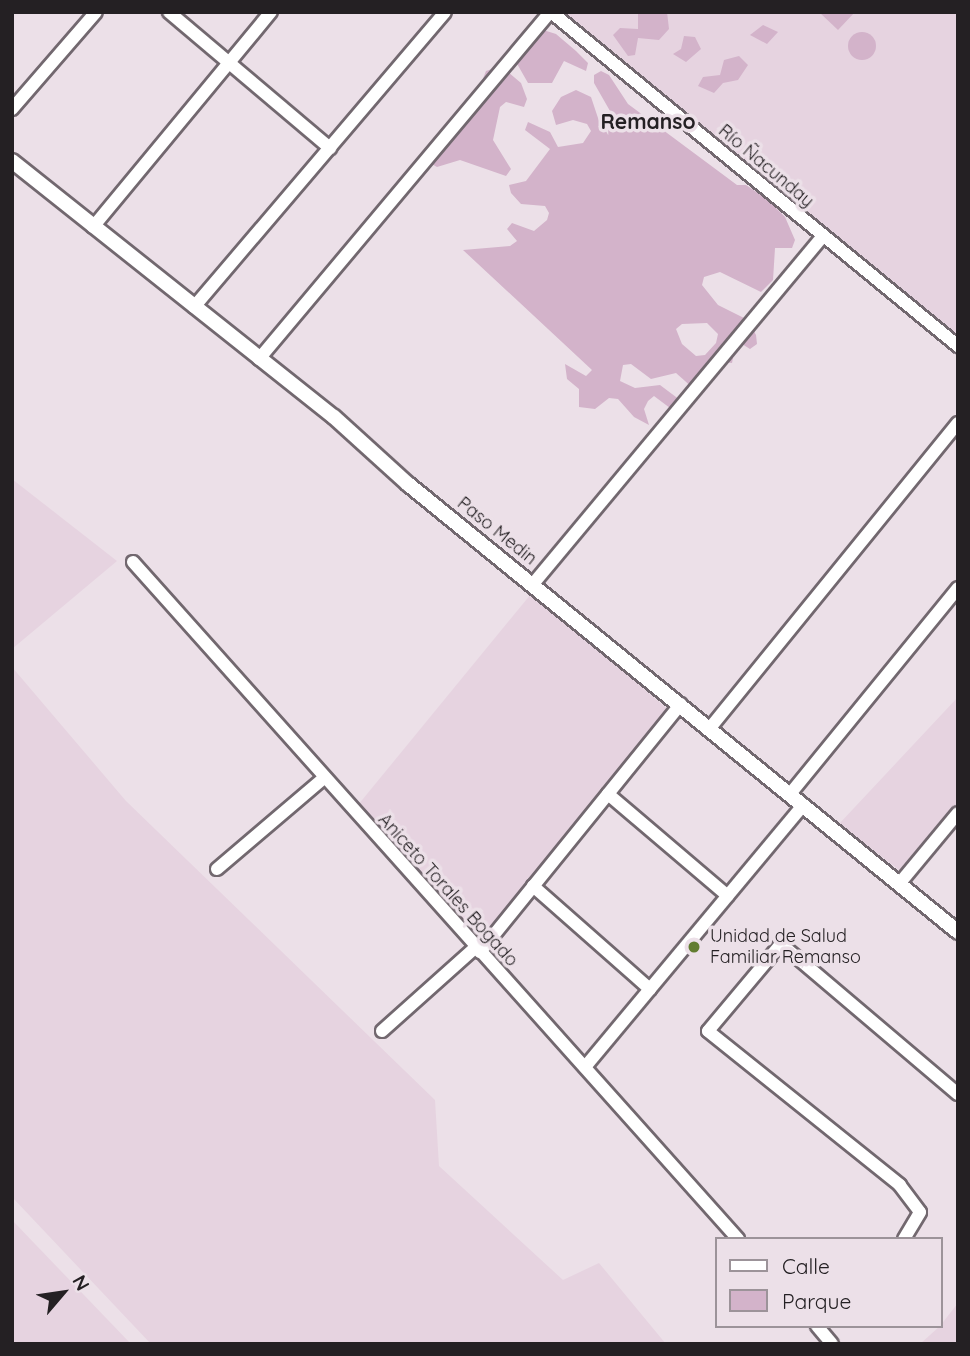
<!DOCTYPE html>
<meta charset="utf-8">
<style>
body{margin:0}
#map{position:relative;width:970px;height:1356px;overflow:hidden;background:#ece0e8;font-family:Quicksand,sans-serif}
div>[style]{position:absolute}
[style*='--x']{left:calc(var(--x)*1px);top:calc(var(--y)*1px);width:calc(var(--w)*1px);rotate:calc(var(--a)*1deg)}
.built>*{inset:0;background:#e6d3e0}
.green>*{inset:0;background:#d3b3ca}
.round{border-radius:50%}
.roads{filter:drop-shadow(2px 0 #72686f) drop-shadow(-2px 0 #72686f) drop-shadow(0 2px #72686f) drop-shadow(0 -2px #72686f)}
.minor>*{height:12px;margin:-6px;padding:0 6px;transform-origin:6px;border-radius:6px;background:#fff}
.tertiary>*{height:14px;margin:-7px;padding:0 7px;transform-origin:7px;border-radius:7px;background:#fff}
.dots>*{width:19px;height:19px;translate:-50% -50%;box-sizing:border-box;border:4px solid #ece0e8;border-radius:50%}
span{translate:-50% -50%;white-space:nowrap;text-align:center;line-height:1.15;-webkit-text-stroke:7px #ece0e8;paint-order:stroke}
.street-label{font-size:18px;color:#242023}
.poi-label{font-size:18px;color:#242023}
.left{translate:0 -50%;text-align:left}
.quarter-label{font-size:21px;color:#242023;font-weight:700}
.frame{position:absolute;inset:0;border:14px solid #242023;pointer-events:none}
.legend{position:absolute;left:715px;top:1237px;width:228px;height:91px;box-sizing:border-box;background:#ece0e8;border:2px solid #9c9399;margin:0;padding:9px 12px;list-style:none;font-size:21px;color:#242023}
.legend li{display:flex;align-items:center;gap:14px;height:35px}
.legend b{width:35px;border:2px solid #9c9399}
.north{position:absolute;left:28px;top:1258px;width:70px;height:70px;-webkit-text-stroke:5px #ece0e8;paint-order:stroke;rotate:61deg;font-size:19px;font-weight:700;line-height:28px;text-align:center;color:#242023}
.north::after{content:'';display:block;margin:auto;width:24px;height:32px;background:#242023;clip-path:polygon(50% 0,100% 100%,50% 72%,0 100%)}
</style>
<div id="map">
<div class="built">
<div style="clip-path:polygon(552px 12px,958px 12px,958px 347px)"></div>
<div style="clip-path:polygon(12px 479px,117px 561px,12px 649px)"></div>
<div style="clip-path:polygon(531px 594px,670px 711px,488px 936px,479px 939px,358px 805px)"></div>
<div style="clip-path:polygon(12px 667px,126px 801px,435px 1100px,439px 1166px,563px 1280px,599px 1263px,666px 1344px,151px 1344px,12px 1197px)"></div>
<div style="clip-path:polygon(958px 697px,958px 808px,903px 873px,839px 824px)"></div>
<div style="clip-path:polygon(12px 1220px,131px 1344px,12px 1344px)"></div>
<div style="clip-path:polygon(958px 1303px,958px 1344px,920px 1344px,940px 1326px)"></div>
</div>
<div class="green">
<div style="clip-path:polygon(638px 12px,667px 12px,669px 29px,659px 40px,638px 38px,635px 55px,628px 56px,613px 35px,620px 28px,638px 29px)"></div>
<div style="clip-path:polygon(819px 12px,855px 12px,838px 30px)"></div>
<div style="clip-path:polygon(763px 25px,778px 32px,767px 44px,750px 35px)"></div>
<div style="clip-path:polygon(540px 29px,556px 34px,576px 51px,588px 63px,586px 71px,564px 61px,552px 83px,528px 83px,512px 55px)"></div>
<div class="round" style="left:848px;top:32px;width:28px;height:28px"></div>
<div style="clip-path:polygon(684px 36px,695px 37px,701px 49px,686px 62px,673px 54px,681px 49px)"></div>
<div style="clip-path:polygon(739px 56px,748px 65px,738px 80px,723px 83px,714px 93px,698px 86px,703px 77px,720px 75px,724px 60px)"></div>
<div style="clip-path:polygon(501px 66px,521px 83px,527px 99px,524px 107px,506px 102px,500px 107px,493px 140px,511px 169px,506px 176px,460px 160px,437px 167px,430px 163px,427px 156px,432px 141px,477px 94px,486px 71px)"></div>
<div style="clip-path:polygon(evenodd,601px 71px,609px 75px,628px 104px,737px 185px,746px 185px,767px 199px,785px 217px,795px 240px,792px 248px,775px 248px,773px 280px,761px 292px,720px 272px,704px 277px,702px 285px,718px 305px,748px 320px,756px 335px,757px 344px,750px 349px,742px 344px,735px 347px,732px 363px,723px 362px,694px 389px,676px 373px,651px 379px,631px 364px,623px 365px,620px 381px,635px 388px,660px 385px,680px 400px,678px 409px,670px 408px,654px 396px,648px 401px,644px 409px,649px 425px,634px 417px,618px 399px,609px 398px,595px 409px,579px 407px,579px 389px,567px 379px,565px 364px,586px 376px,592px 370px,463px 250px,510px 246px,517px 241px,507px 229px,512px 223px,534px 231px,547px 220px,549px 213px,545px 206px,521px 204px,511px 193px,509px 185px,526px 181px,550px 149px,525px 130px,528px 122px,550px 132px,558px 147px,583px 143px,591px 131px,587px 124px,573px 120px,556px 125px,552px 111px,561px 97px,576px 90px,591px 97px,599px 121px,607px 120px,610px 111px,594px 83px,594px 75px,601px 71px,707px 323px,718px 334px,716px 343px,705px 355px,696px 356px,682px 344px,676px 329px,682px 324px,707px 323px)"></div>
</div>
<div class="roads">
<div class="minor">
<div style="--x:169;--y:12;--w:211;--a:40.2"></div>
<div style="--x:551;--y:12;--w:527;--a:39.37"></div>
<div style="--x:12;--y:109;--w:128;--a:-49.1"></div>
<div style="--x:93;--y:227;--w:279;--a:-50.4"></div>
<div style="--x:194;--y:307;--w:387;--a:-49.6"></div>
<div style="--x:259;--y:359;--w:453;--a:-50"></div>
<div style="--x:133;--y:562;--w:908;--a:48.21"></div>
<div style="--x:533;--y:584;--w:453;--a:-50.2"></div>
<div style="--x:710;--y:728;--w:393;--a:-50.9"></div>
<div style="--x:608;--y:794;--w:157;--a:40.4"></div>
<div style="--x:790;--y:794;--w:266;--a:-50.8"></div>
<div style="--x:217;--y:869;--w:140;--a:-40.4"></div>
<div style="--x:899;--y:884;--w:92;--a:-50.3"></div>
<div style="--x:533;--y:886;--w:156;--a:41.4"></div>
<div style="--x:480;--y:952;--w:319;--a:-51"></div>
<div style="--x:382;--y:1031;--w:126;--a:-41.8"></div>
<div style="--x:585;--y:1067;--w:341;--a:-50.2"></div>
<div style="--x:904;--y:1239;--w:31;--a:-59"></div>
<div style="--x:920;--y:1212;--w:34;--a:-127"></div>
<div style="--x:900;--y:1185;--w:246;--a:-141.3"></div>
<div style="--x:708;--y:1031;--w:114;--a:-50"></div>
<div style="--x:781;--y:944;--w:232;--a:40.3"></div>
<div style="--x:817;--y:1326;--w:23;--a:50"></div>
</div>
<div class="tertiary">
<div style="--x:12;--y:161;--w:411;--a:38.5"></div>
<div style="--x:334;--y:417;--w:100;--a:42.2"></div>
<div style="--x:408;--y:484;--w:709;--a:39.16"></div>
</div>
</div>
<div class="dots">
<div style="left:694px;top:947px;background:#627d31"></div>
</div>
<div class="street-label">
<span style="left:766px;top:166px;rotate:40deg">Río Ñacunday</span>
<span style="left:497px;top:531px;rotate:39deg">Paso Medin</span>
<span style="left:448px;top:890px;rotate:48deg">Aniceto Torales Bogado</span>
</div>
<div class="poi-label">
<span class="left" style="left:710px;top:947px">Unidad de Salud<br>Familiar Remanso</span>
</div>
<div class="quarter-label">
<span style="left:648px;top:121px">Remanso</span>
</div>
<div class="frame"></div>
<ul class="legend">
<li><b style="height:9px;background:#fff"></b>Calle</li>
<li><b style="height:19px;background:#d3b3ca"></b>Parque</li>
</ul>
<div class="north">N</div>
</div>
